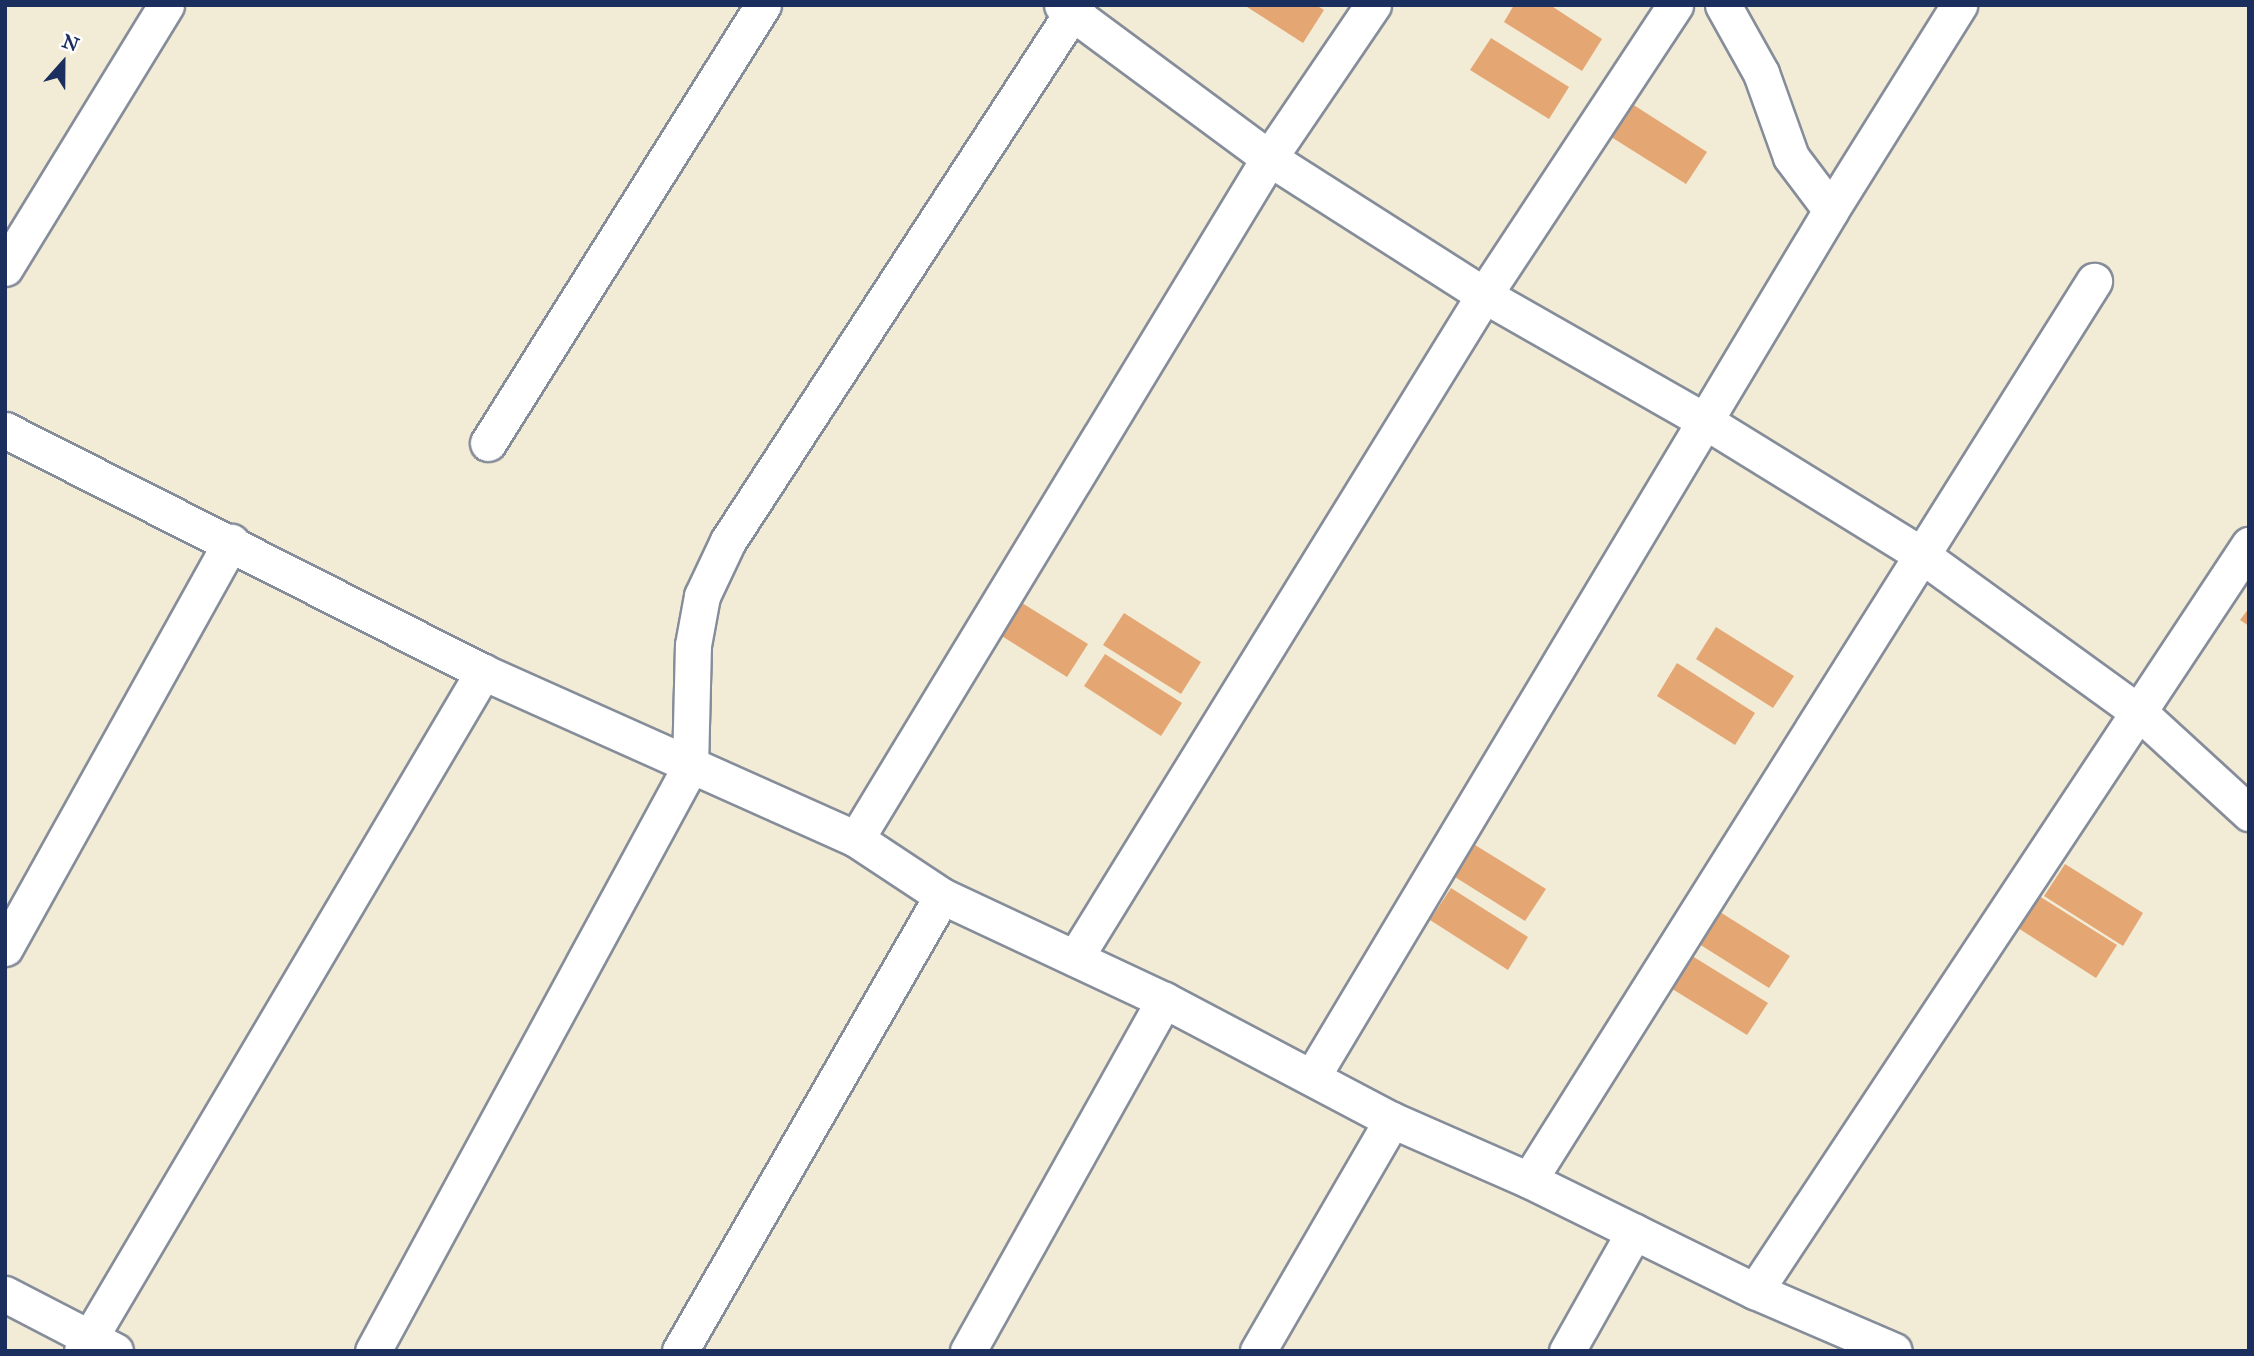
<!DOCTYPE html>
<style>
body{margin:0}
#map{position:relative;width:2254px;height:1356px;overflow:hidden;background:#f2ebd5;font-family:"IM FELL Great Primer",serif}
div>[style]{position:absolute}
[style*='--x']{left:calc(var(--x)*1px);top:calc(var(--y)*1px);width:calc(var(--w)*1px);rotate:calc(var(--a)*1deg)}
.building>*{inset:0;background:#e4a774}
.roads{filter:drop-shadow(2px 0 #868d9a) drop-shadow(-2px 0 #868d9a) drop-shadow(0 2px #868d9a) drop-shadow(0 -2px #868d9a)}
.minor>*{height:35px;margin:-17.5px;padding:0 17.5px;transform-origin:17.5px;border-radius:17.5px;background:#fff}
span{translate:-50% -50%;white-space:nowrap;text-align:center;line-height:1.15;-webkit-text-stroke:5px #fff;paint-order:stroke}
.frame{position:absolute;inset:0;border:7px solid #1b2f5e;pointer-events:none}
.north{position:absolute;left:28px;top:28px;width:70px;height:70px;-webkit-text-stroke:5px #fff;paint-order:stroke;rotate:21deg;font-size:19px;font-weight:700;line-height:28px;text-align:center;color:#1b2f5e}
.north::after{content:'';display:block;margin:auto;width:24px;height:32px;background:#1b2f5e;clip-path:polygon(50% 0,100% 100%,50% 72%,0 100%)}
</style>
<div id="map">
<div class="building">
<div style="clip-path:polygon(1244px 5px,1316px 5px,1324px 10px,1303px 43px)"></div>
<div style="clip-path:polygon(1514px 5px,1550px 5px,1602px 39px,1582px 71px,1504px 22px)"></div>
<div style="clip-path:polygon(1491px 38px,1569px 87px,1549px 119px,1470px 70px)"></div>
<div style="clip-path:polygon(1629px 102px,1707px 152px,1686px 184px,1608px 135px)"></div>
<div style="clip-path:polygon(1009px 595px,1088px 644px,1067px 677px,989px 628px)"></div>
<div style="clip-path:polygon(2249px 608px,2249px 626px,2240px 620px)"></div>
<div style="clip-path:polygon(1124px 613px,1201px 662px,1181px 694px,1103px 645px)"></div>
<div style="clip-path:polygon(1716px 627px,1794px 676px,1773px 708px,1696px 659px)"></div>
<div style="clip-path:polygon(1105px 654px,1182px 703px,1161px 736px,1084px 686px)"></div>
<div style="clip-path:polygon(1677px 663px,1755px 713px,1735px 745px,1657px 696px)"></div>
<div style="clip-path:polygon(1467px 840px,1546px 889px,1525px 921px,1447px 872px)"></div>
<div style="clip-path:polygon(2065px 864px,2143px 913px,2123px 946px,2044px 896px)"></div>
<div style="clip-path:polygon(1451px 888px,1528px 937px,1508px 970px,1430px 920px)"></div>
<div style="clip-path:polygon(2039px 896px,2117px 945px,2096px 978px,2018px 928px)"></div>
<div style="clip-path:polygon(1712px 907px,1790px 956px,1769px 988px,1691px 939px)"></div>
<div style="clip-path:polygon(1689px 954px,1768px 1003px,1747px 1035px,1669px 987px)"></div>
</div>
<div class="roads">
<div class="minor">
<div style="--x:1062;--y:5;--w:257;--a:36.5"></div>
<div style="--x:1269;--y:158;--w:255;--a:32.5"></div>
<div style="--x:1484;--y:295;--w:254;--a:29.7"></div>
<div style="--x:1705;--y:421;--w:253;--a:31.7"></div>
<div style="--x:1920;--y:554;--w:273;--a:35.9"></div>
<div style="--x:2141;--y:714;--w:147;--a:42.5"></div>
<div style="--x:1723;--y:5;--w:78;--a:60.8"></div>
<div style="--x:1761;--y:73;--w:89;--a:70.3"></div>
<div style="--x:1791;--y:157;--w:66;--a:53"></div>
<div style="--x:5;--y:268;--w:308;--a:-58.5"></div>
<div style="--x:5;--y:430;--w:536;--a:26.85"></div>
<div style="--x:483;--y:672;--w:409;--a:24.1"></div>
<div style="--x:856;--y:839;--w:103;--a:33.5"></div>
<div style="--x:942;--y:896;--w:245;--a:25.1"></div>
<div style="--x:1164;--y:1000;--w:258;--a:27.8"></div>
<div style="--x:1392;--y:1120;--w:150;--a:23.7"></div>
<div style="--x:1529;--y:1180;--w:252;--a:26.2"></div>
<div style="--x:1755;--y:1291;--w:151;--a:23.3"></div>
<div style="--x:488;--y:443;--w:517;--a:-57.88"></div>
<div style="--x:856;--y:839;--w:796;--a:-58.76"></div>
<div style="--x:1269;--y:158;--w:185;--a:-55.8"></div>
<div style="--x:5;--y:948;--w:465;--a:-60.9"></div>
<div style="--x:1075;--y:958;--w:779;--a:-58.33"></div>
<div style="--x:1484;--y:295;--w:347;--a:-56.6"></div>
<div style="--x:1312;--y:1077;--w:1010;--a:-59.09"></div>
<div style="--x:1831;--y:210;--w:242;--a:-58"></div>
<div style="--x:1529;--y:1180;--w:1062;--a:-57.85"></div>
<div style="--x:1755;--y:1291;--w:895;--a:-56.49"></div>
<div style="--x:5;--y:1294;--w:124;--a:27.4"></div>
<div style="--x:82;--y:1351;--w:789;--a:-59.43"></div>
<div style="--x:373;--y:1351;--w:664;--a:-61.51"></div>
<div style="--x:690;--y:767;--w:122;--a:-88.6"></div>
<div style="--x:693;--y:645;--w:50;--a:-79.6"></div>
<div style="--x:702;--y:596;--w:61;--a:-64.7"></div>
<div style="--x:728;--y:541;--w:640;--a:-56.93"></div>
<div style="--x:680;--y:1351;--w:525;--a:-60.07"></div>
<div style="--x:968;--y:1351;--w:402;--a:-60.8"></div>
<div style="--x:1258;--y:1351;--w:267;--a:-59.9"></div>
<div style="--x:1567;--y:1351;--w:137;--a:-60.6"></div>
</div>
</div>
<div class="frame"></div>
<div class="north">N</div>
</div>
